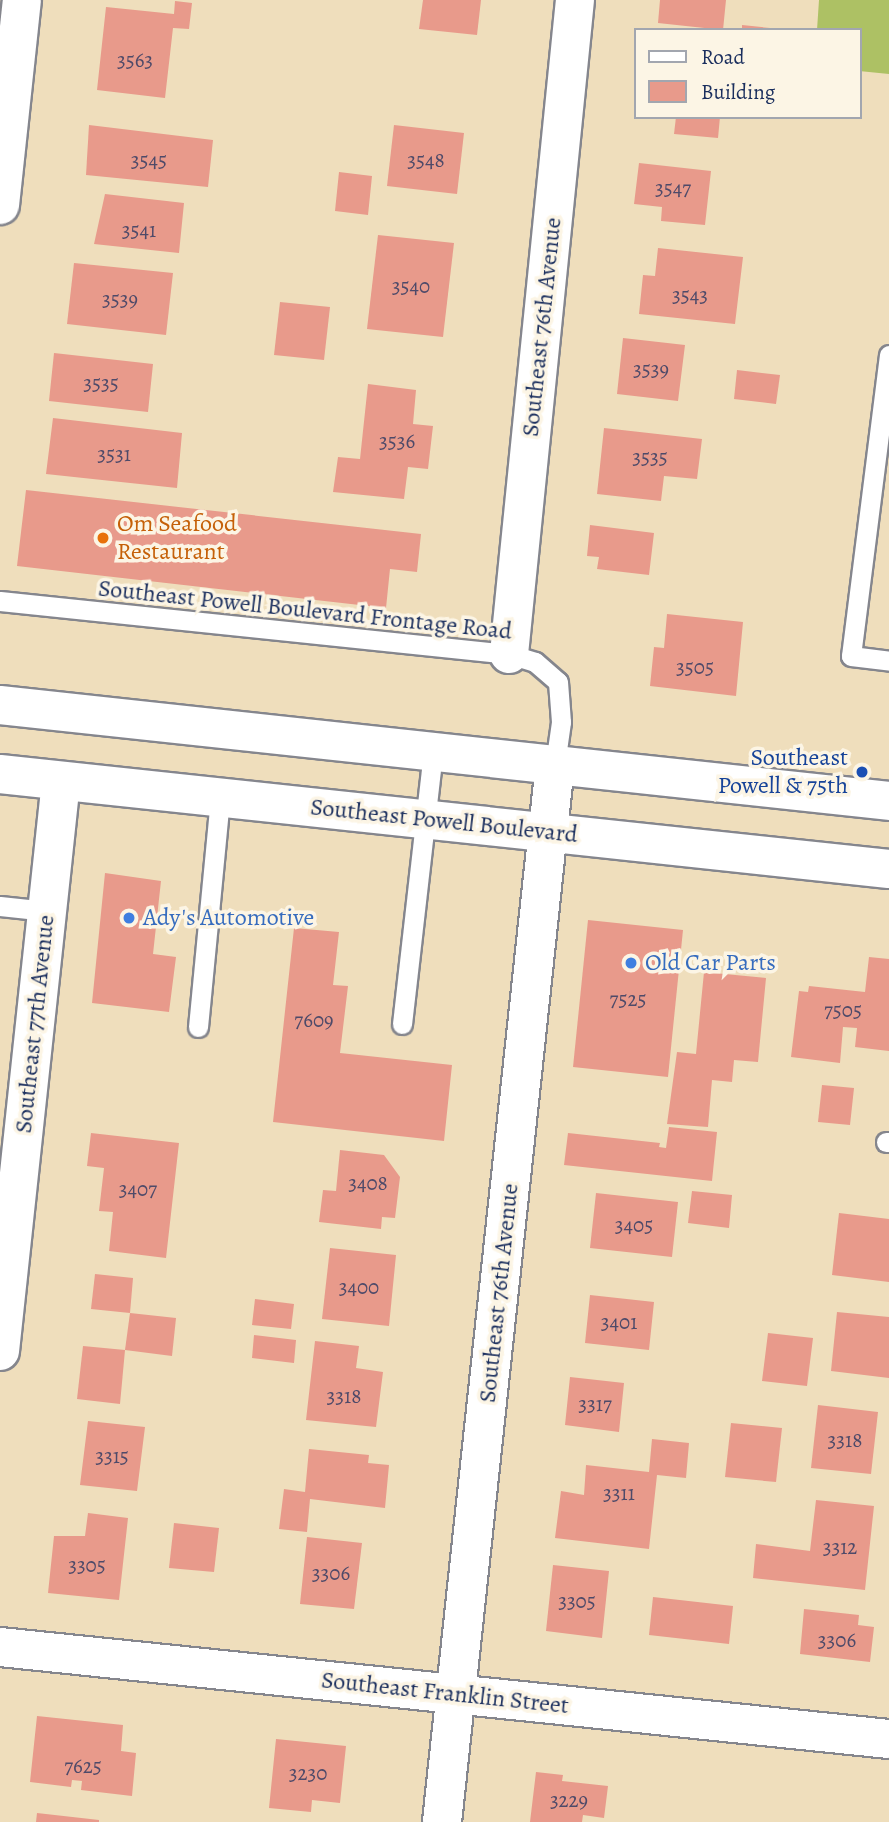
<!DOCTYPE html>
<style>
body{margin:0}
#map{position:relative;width:889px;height:1822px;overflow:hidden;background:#efdebc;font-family:Alegreya,serif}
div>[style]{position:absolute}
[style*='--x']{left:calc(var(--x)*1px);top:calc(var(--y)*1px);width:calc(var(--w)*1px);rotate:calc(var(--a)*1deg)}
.green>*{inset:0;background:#adc164}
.building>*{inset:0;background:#e89a8b}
.roads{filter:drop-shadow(2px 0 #85868d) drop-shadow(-2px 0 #85868d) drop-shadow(0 2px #85868d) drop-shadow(0 -2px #85868d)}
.lane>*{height:19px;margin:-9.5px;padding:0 9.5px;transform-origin:9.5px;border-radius:9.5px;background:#fff}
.street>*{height:38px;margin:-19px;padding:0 19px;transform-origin:19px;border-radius:19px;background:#fff}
.primary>*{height:38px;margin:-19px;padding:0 19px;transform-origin:19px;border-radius:19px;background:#fff}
.dots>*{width:19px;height:19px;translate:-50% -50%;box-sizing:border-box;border:4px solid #fcf5e5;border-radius:50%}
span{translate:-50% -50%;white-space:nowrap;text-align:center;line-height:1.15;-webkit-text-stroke:7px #fcf5e5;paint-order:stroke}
.number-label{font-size:21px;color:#4e4a69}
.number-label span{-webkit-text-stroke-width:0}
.street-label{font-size:24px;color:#1b2f5e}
.food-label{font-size:24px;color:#c56008}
.left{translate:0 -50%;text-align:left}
.transit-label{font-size:24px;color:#164399}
.right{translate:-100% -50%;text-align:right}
.shop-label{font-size:24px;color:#366cbe}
.legend{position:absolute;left:634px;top:28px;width:228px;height:91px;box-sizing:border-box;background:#fcf5e5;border:2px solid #a2a6af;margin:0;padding:9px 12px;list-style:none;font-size:21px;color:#1b2f5e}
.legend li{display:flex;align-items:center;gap:14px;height:35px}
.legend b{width:35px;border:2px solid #a2a6af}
</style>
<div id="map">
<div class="green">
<div style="clip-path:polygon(819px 0,889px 0,889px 74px,859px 71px,859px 30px,817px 30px)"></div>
</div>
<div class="building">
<div style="clip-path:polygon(423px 0,481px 0,477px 35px,419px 29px)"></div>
<div style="clip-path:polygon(660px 0,726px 0,723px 30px,658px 23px)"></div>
<div style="clip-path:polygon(175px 1px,192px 3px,189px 29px,173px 28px,165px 98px,97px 90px,106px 7px,174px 14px)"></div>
<div style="clip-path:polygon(742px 25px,770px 28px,770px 30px,742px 30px)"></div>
<div style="clip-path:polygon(676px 117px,720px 117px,718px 138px,674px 134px)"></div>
<div style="clip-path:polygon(89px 125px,213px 140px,208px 187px,86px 175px)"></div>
<div style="clip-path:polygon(394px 125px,464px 133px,457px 194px,387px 186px)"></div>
<div style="clip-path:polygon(639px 163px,711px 171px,705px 225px,661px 221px,662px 207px,634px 204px)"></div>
<div style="clip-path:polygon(339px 172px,372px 176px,368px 215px,335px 211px)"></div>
<div style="clip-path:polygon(105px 194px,184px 203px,179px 253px,94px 244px)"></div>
<div style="clip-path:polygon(378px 235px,454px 243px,443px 337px,367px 329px)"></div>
<div style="clip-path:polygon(658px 248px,743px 257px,735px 324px,639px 314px,643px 275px,655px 276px)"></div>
<div style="clip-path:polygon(74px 263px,173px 273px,166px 335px,67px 324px)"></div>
<div style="clip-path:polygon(280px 302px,330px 307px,324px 360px,274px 355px)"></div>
<div style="clip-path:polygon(623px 338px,685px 345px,678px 401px,617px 394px)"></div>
<div style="clip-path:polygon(54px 353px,153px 364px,148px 412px,49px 401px)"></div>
<div style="clip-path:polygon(737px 370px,780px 375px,776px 404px,734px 399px)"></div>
<div style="clip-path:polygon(368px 384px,416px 390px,413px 424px,433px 426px,428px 469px,408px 467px,404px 499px,333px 492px,338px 457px,360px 459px)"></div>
<div style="clip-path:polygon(53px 418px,182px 433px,177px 488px,46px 474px)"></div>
<div style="clip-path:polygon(604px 428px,702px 439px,697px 479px,664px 476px,661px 501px,597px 494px)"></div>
<div style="clip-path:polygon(26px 490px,421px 534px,417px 572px,390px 569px,386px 608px,17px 566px)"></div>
<div style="clip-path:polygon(590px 525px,654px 533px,649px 575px,597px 569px,599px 557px,587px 556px)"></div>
<div style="clip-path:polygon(667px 614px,743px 622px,736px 696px,650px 686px,654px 647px,664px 648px)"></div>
<div style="clip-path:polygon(105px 873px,161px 881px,153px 954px,176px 957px,169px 1012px,92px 1003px)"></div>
<div style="clip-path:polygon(588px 920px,683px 930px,668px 1077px,573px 1067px)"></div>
<div style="clip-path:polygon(294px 928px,339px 932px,333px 985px,348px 986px,340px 1053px,452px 1065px,444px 1141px,273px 1122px)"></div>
<div style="clip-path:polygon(869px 957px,889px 959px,889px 1051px,855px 1047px,857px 1028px,843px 1027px,840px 1063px,791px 1057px,799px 991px,808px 992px,809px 986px,865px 992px)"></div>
<div style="clip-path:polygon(704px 972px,766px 978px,758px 1062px,734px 1060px,732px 1082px,712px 1080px,708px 1127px,667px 1124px,677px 1052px,696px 1054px)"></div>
<div style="clip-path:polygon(822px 1085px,854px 1088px,850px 1125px,818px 1122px)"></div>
<div style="clip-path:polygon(669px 1127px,717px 1132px,712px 1181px,564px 1165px,568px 1133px,660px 1143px,659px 1147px,666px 1148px)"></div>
<div style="clip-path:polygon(91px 1133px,179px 1143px,166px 1258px,109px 1251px,113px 1212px,99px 1211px,104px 1168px,87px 1166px)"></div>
<div style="clip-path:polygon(340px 1150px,384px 1155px,400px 1177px,395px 1218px,382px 1217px,381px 1229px,319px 1222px,323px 1190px,336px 1191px)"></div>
<div style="clip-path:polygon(692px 1191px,732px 1195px,729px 1228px,688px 1223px)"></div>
<div style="clip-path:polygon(596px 1193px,678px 1202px,672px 1257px,590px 1248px)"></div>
<div style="clip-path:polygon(839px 1213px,889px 1219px,889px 1282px,832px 1275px)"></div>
<div style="clip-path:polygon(330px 1248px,396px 1255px,389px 1326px,322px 1319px)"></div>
<div style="clip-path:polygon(95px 1274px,133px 1278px,130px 1313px,91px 1309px)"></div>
<div style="clip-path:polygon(590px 1295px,654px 1302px,649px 1350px,585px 1343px)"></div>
<div style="clip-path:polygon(255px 1299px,294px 1304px,291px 1329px,252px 1325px)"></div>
<div style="clip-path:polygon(837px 1312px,889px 1317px,889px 1378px,831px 1371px)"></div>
<div style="clip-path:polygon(130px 1313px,176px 1318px,172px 1356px,125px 1350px)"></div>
<div style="clip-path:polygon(768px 1333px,813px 1338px,807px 1386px,762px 1381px)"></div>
<div style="clip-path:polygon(254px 1335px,296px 1340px,294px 1363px,252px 1358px)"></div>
<div style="clip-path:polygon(315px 1341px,359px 1346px,356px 1368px,383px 1372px,376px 1427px,306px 1420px)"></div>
<div style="clip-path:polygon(83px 1346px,125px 1350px,120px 1404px,77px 1399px)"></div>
<div style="clip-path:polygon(570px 1377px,624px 1383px,619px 1432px,565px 1425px)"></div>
<div style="clip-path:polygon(818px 1405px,878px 1412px,871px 1474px,811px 1468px)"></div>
<div style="clip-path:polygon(88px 1421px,145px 1427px,137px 1491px,80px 1485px)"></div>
<div style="clip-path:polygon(731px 1423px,782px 1428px,776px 1482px,725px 1477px)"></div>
<div style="clip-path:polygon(652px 1439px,689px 1443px,686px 1478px,657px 1475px,649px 1549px,555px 1538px,561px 1491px,584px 1495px,586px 1465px,649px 1472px)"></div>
<div style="clip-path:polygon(309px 1449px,369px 1455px,368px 1463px,389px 1465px,385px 1508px,310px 1499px,307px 1532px,279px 1529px,284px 1489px,305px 1492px)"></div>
<div style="clip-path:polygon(816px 1500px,874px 1506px,865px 1590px,753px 1578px,756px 1544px,810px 1551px)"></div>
<div style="clip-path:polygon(88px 1513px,128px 1518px,119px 1600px,48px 1593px,54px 1536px,85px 1536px)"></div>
<div style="clip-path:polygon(174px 1523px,219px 1528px,214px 1572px,169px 1568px)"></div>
<div style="clip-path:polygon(307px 1537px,362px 1543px,354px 1609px,300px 1604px)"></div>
<div style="clip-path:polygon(553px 1565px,609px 1571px,602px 1638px,546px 1631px)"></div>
<div style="clip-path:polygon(653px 1597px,733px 1606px,729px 1644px,649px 1635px)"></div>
<div style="clip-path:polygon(804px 1609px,859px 1615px,858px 1625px,874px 1627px,870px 1662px,800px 1654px)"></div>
<div style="clip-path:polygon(37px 1716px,123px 1725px,121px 1751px,136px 1753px,132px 1796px,81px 1790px,82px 1781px,72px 1780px,71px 1787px,30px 1782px)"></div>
<div style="clip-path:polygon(276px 1739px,346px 1746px,340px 1803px,312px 1800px,311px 1812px,269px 1808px)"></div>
<div style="clip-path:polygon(536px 1772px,563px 1775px,562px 1781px,608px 1786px,604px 1818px,583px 1815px,582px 1822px,530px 1822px)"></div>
<div style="clip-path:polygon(37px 1813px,99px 1820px,99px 1822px,36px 1822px)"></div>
</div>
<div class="roads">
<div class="lane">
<div style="--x:889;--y:355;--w:303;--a:97.2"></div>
<div style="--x:851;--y:656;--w:38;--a:7"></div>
<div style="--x:0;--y:601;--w:512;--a:5.94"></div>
<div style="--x:509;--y:654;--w:27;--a:17"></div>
<div style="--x:535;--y:662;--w:30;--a:41"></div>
<div style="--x:558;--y:682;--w:40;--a:85.7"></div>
<div style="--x:561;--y:722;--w:42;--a:98.1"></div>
<div style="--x:0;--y:906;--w:47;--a:6.1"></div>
<div style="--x:402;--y:1024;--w:275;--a:-83.5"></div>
<div style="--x:198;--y:1027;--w:231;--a:-84.5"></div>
<div style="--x:886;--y:1142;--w:3;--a:0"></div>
</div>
<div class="street">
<div style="--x:0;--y:205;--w:206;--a:-83.9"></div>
<div style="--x:509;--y:654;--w:657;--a:-84.24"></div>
<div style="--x:0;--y:1351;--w:573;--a:-83.89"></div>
<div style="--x:0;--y:1647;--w:894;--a:5.91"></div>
<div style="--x:442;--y:1822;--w:1064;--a:-83.9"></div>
</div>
<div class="primary">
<div style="--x:0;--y:705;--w:894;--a:6.16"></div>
<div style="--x:0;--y:774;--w:894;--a:6.1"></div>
</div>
</div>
<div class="dots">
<div style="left:103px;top:538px;background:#e8710a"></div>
<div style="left:862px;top:772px;background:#1a4fb4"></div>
<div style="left:129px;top:918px;background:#3f7fe0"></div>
<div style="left:631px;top:963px;background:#3f7fe0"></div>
</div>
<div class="number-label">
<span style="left:135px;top:60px">3563</span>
<span style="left:149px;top:160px">3545</span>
<span style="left:426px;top:160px">3548</span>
<span style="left:673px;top:188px">3547</span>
<span style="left:139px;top:230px">3541</span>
<span style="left:411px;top:286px">3540</span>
<span style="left:690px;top:295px">3543</span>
<span style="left:120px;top:299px">3539</span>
<span style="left:651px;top:369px">3539</span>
<span style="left:101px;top:383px">3535</span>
<span style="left:397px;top:441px">3536</span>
<span style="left:114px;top:454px">3531</span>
<span style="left:650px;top:457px">3535</span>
<span style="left:695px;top:667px">3505</span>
<span style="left:628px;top:999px">7525</span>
<span style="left:843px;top:1010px">7505</span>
<span style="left:314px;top:1020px">7609</span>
<span style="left:368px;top:1183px">3408</span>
<span style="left:138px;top:1189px">3407</span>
<span style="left:634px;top:1225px">3405</span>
<span style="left:359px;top:1287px">3400</span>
<span style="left:619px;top:1322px">3401</span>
<span style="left:344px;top:1396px">3318</span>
<span style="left:595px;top:1404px">3317</span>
<span style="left:845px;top:1440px">3318</span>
<span style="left:112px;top:1456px">3315</span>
<span style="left:619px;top:1493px">3311</span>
<span style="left:840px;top:1547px">3312</span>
<span style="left:87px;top:1565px">3305</span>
<span style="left:331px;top:1573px">3306</span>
<span style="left:577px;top:1601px">3305</span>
<span style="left:837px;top:1640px">3306</span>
<span style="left:83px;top:1766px">7625</span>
<span style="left:308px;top:1773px">3230</span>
<span style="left:569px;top:1800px">3229</span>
</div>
<div class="street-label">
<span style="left:542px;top:327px;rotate:-84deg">Southeast 76th Avenue</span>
<span style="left:305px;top:610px;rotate:6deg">Southeast Powell Boulevard Frontage Road</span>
<span style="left:444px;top:821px;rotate:6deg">Southeast Powell Boulevard</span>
<span style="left:35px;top:1024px;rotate:-84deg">Southeast 77th Avenue</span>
<span style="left:499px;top:1293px;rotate:-84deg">Southeast 76th Avenue</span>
<span style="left:445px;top:1693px;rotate:6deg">Southeast Franklin Street</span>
</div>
<div class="food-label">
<span class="left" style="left:117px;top:538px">Om Seafood<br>Restaurant</span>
</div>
<div class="transit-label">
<span class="right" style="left:848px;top:772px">Southeast<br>Powell &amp; 75th</span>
</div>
<div class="shop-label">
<span class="left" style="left:143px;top:918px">Ady's Automotive</span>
<span class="left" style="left:645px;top:963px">Old Car Parts</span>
</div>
<ul class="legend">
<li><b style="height:9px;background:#fff"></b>Road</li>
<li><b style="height:19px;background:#e89a8b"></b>Building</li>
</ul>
</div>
